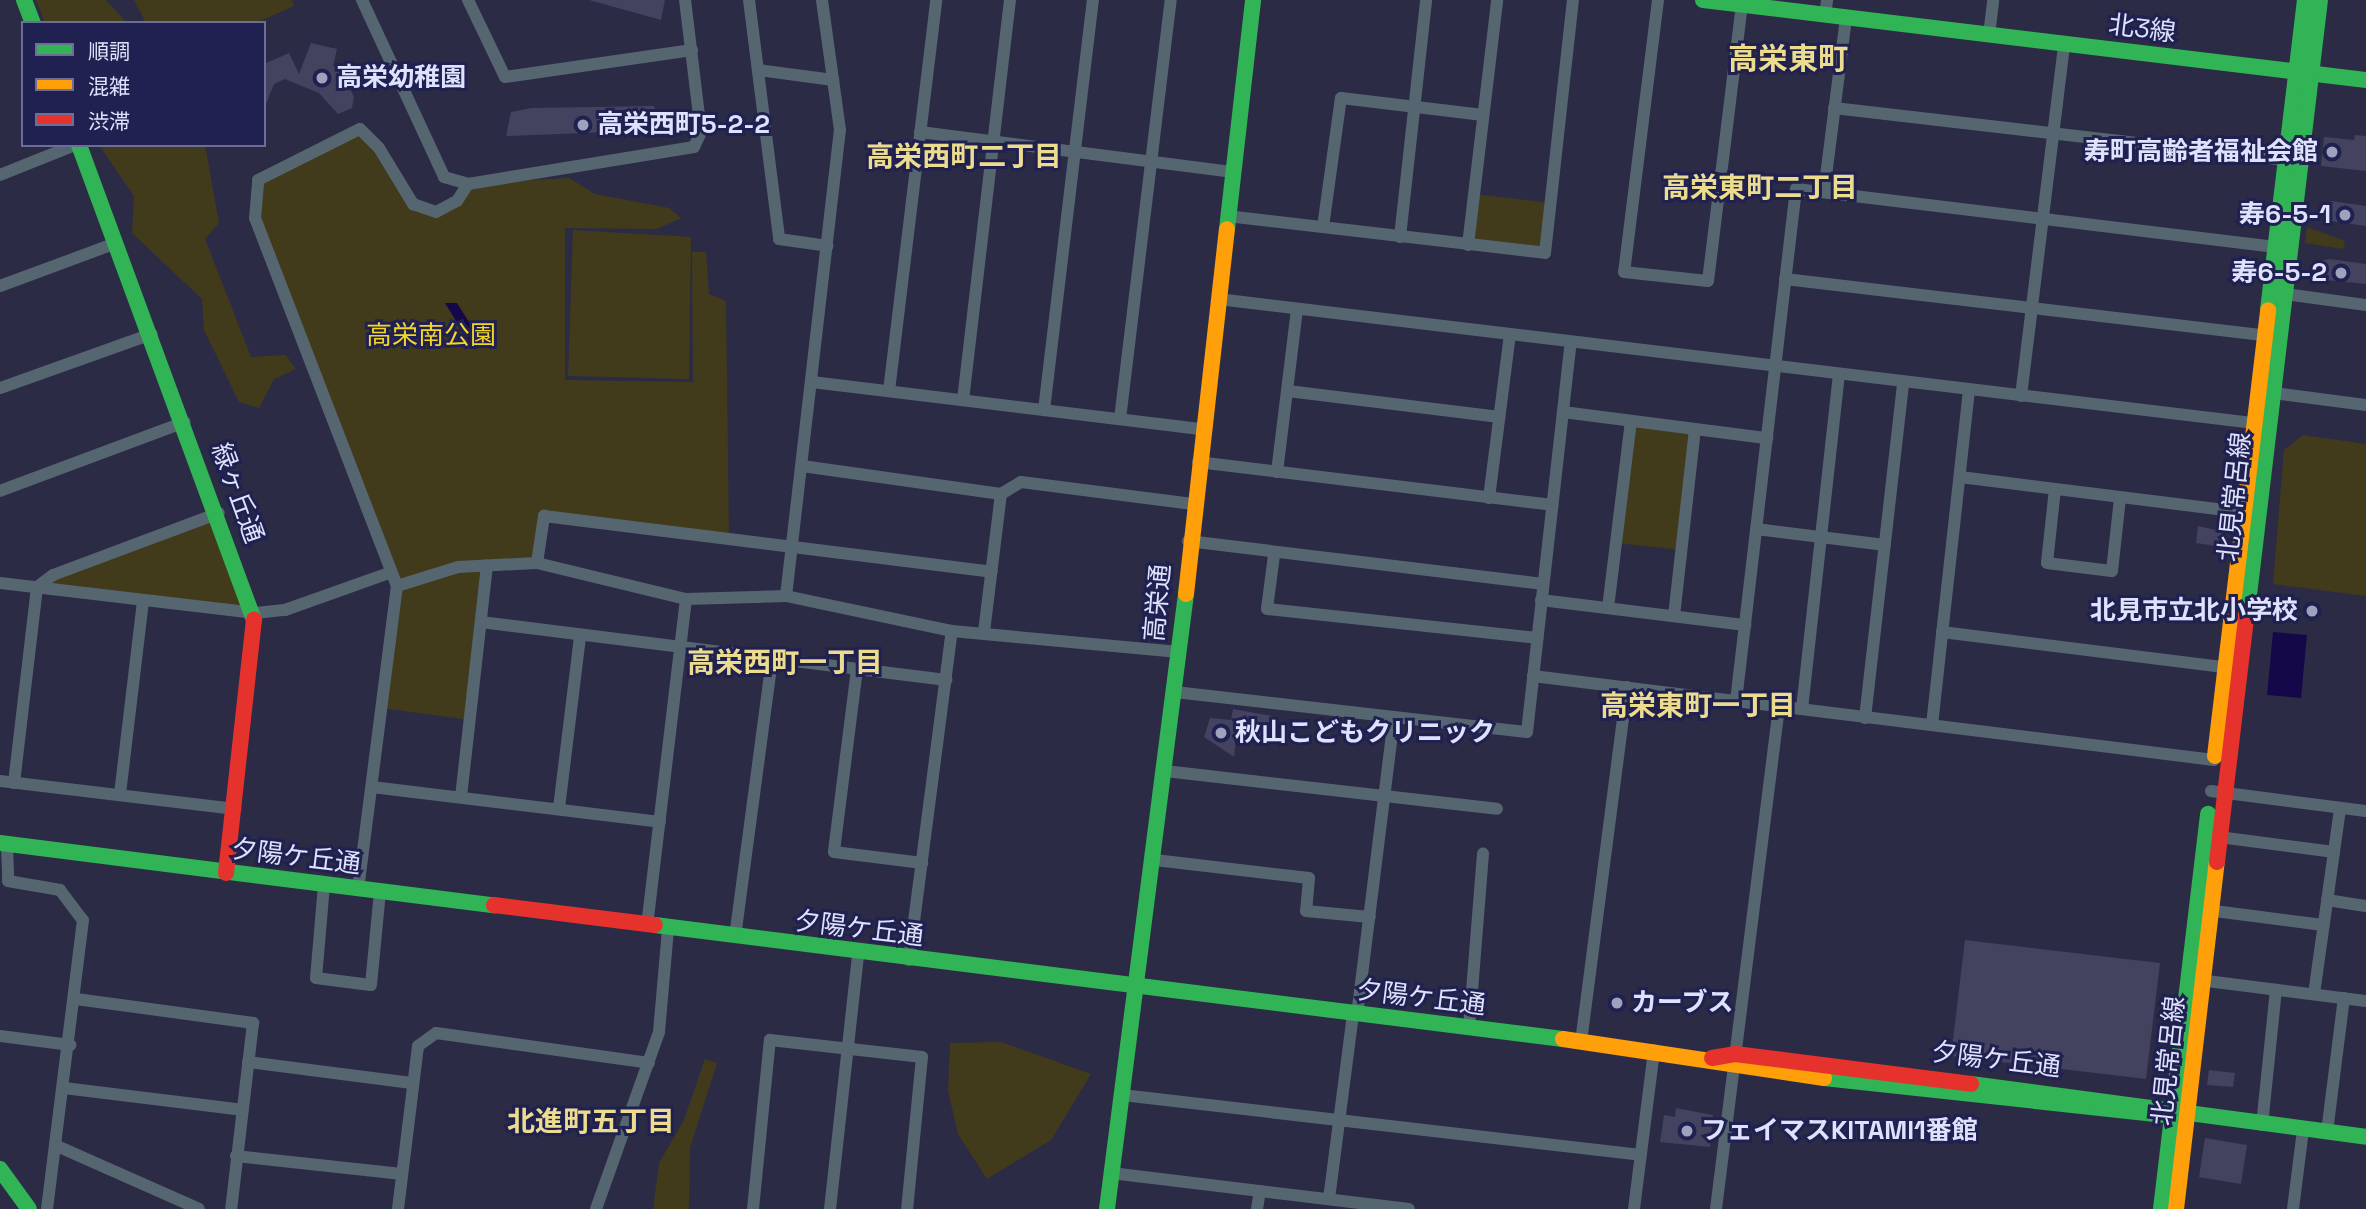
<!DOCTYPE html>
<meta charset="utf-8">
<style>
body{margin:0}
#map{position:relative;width:2366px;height:1209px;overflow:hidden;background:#2b2b46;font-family:"Space Grotesk","Noto Sans JP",sans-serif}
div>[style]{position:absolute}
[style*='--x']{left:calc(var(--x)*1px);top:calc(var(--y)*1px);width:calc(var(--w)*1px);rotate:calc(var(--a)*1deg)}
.green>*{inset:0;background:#413b1b}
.water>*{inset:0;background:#140849}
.building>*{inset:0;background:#43425f}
.street>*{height:12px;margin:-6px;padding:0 6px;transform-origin:6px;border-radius:6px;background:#566670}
.fast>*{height:16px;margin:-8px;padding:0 8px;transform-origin:8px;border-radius:8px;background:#30b455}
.slow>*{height:16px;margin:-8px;padding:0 8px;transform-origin:8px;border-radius:8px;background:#ff9f0a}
.jam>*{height:16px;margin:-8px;padding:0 8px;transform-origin:8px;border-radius:8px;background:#e5322d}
.dots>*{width:19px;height:19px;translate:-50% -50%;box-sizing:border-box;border:4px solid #202051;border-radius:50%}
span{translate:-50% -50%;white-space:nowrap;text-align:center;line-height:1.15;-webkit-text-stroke:6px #202051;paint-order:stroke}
.street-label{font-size:26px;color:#dee2fc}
.poi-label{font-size:26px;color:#dee2fc;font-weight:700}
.left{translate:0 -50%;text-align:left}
.right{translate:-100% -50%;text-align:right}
.park-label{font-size:26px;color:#f1d527}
.neighbourhood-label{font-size:28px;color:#ecdd8e;font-weight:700}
.quarter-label{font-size:30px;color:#ecdd8e;font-weight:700}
.legend{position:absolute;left:21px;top:21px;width:245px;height:126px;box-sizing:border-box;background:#202051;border:2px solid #6c6e95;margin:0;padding:9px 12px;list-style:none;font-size:21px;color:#dee2fc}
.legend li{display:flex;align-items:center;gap:14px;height:35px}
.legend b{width:35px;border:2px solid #6c6e95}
</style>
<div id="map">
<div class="green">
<div style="clip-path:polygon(36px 0,106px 0,127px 23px,45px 23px)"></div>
<div style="clip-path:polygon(134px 0,292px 0,294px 6px,256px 23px,146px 23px)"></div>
<div style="clip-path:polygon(360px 129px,413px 204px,435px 212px,468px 184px,569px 178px,595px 194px,669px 208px,681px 218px,657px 229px,565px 228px,565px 380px,693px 382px,692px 252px,706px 252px,709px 294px,726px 301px,729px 539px,544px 516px,537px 563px,487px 565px,470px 720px,382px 708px,397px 586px,255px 218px,258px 180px)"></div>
<div style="clip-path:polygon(99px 145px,205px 145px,219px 223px,205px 239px,251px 357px,286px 355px,296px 369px,274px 379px,259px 408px,239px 402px,204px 330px,202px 299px,132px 233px,134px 196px)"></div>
<div style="clip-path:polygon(1474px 194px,1551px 203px,1545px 253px,1468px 245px)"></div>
<div style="clip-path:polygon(2307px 227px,2345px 241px,2343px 249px,2305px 243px)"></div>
<div style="clip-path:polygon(573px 230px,691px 237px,689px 379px,568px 376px)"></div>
<div style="clip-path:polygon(1631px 421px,1695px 429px,1682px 550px,1616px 543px)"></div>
<div style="clip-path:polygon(2303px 435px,2366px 444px,2366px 596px,2273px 584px,2284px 450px)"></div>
<div style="clip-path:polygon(219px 513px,255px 613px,37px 587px)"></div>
<div style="clip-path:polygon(1001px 1042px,1091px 1074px,1051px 1140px,987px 1179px,958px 1134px,948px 1091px,950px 1043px)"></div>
<div style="clip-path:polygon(705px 1059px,717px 1063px,690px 1148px,689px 1209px,653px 1209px,659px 1163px,684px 1120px)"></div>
</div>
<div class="water">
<div style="clip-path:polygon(445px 303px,457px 303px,474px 330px,473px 349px)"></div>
<div style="clip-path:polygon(2273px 632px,2307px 635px,2301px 698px,2267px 695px)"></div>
</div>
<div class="building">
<div style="clip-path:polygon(589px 0,665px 0,661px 20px)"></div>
<div style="clip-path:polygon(311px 43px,337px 49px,333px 66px,340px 68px,354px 97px,352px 108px,338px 114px,319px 93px,285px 79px,274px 84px,264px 109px,264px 64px,289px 53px,299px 74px)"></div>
<div style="clip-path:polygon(654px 106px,661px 130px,506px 136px,511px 112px,531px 108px)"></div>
<div style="clip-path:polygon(2355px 135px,2366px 136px,2366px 171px,2321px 166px,2324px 137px,2354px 140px)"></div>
<div style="clip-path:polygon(2331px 201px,2366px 206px,2366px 226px,2323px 220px)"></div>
<div style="clip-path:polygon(2330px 259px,2366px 264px,2366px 284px,2316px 279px,2318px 261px)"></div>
<div style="clip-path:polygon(2198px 526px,2225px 532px,2223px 547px,2196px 543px)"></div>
<div style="clip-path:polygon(1233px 709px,1272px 716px,1266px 743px,1236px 740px,1234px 757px,1204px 737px,1210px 718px,1231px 720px)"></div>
<div style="clip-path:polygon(1965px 940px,2160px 963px,2146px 1079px,1951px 1056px)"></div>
<div style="clip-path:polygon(2209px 1070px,2235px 1073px,2233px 1087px,2207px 1085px)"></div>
<div style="clip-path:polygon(1676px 1108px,1713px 1115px,1710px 1147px,1660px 1142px,1664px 1115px,1675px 1117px)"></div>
<div style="clip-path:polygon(2205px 1138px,2247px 1145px,2241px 1184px,2199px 1177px)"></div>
</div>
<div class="street">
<div style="--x:362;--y:0;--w:195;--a:65.1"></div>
<div style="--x:444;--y:177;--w:25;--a:16"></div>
<div style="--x:468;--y:184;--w:229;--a:-9.3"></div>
<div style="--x:694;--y:147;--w:17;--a:-65"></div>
<div style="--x:701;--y:132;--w:133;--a:-96.9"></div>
<div style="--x:468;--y:0;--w:85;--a:64.3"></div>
<div style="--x:505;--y:77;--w:189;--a:-8.2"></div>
<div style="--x:749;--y:0;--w:241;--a:82.8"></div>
<div style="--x:779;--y:239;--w:49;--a:8.1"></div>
<div style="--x:1658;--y:0;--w:274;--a:97.1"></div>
<div style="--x:1624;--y:272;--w:84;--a:6.1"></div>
<div style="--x:1708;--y:281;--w:278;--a:-83"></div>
<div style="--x:1825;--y:15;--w:15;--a:-82"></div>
<div style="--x:1989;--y:35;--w:35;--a:-83"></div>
<div style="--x:758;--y:70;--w:76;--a:7.6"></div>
<div style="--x:1834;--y:108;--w:461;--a:6.6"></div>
<div style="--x:920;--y:132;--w:316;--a:7.3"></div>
<div style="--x:0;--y:175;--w:81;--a:-21.8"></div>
<div style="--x:1824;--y:192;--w:176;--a:-82.8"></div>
<div style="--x:1227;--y:216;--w:320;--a:6.6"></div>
<div style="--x:1545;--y:253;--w:255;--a:-83.7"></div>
<div style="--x:1323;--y:227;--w:130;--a:-82.1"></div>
<div style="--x:1341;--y:98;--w:143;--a:6.8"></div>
<div style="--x:1400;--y:237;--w:238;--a:-83.7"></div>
<div style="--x:1468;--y:245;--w:247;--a:-83.2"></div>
<div style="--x:1785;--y:279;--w:483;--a:6.7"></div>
<div style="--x:0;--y:286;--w:124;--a:-20.3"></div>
<div style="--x:2278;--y:293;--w:89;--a:7.8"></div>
<div style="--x:1218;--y:299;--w:1050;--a:6.83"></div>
<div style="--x:812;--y:382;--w:393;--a:6.9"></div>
<div style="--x:0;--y:388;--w:161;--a:-19.6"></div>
<div style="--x:889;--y:391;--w:394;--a:-83.1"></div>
<div style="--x:1288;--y:391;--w:213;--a:7"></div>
<div style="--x:2266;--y:392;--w:101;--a:7.4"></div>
<div style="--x:2021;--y:396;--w:355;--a:-83"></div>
<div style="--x:963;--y:400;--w:403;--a:-83.3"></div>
<div style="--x:1044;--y:410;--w:413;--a:-83.2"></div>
<div style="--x:1563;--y:412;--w:206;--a:7.3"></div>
<div style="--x:1120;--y:419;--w:422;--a:-83.1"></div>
<div style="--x:1198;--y:462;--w:357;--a:6.9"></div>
<div style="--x:802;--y:466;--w:201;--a:8"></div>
<div style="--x:1001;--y:494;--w:23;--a:-31"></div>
<div style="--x:1021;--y:482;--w:173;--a:7.3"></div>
<div style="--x:1277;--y:472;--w:164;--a:-83"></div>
<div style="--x:1960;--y:477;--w:293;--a:7.1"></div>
<div style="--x:2055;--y:489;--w:74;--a:96.2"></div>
<div style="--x:2047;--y:563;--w:65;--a:7"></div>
<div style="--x:2112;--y:571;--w:73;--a:-83.7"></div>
<div style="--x:0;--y:491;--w:197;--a:-20.5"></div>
<div style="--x:1489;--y:498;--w:165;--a:-82.7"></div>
<div style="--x:1756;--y:529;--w:130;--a:7.1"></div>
<div style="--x:1188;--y:541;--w:357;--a:6.9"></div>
<div style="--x:1274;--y:555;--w:54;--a:97.4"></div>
<div style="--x:1267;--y:609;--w:272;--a:6.1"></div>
<div style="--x:537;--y:563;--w:48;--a:-81.5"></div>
<div style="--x:544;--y:516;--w:451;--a:7.1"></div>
<div style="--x:0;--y:583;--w:257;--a:6.7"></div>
<div style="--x:255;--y:613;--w:30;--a:-6"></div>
<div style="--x:285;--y:610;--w:110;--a:-19.6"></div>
<div style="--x:397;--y:586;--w:64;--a:-17.3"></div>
<div style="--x:458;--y:567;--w:79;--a:-2.9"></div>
<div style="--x:537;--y:563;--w:153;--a:13.6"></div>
<div style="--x:686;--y:599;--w:100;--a:-1.7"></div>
<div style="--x:786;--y:596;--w:170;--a:11.9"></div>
<div style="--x:952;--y:631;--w:228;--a:5.3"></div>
<div style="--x:786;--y:596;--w:469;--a:-83.4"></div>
<div style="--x:840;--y:130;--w:131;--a:-97.9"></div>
<div style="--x:1541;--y:600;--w:206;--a:7"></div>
<div style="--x:1608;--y:608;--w:188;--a:-83"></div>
<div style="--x:1674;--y:616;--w:188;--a:-83.6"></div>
<div style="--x:481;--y:622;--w:469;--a:7.1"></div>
<div style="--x:984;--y:632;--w:139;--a:-83"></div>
<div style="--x:1942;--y:632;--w:290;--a:7.1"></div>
<div style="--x:857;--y:669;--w:184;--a:97.2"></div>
<div style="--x:834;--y:852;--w:89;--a:7.1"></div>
<div style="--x:1533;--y:676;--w:686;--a:7.03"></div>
<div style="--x:1175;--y:692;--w:354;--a:6.5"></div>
<div style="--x:1527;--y:732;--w:392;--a:-83.6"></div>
<div style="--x:1736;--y:701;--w:516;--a:-83.32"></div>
<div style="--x:1796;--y:189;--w:483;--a:6.9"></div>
<div style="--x:1802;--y:709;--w:337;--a:-83.7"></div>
<div style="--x:1865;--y:718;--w:338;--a:-83.5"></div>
<div style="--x:1932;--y:725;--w:338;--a:-83.7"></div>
<div style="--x:1165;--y:771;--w:334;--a:6.5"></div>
<div style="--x:0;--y:781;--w:237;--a:6.8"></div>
<div style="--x:14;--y:783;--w:197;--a:-83.3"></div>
<div style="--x:37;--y:587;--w:20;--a:-37"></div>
<div style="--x:53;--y:575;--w:177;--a:-20.5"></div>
<div style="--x:372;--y:787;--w:290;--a:6.9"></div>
<div style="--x:2211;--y:791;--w:156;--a:7.4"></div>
<div style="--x:120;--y:794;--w:195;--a:-83.2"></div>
<div style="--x:461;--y:797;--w:233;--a:-83.6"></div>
<div style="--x:559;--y:808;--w:173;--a:-83"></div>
<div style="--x:2219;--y:837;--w:116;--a:7.4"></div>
<div style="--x:7;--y:844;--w:37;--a:88"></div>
<div style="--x:8;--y:881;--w:53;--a:9.8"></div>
<div style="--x:60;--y:890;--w:38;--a:53"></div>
<div style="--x:83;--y:920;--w:291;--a:97.1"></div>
<div style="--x:1155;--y:860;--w:155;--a:6.7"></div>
<div style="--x:1309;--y:878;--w:33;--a:95"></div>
<div style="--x:1306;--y:911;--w:64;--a:5.4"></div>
<div style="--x:324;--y:885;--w:93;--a:94.9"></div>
<div style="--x:316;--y:978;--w:55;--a:7.3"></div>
<div style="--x:371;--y:985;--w:93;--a:-84.5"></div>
<div style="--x:358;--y:890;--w:306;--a:-82.7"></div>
<div style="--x:397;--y:586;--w:394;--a:-111.1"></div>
<div style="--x:255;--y:218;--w:38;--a:-85"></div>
<div style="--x:258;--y:180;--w:114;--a:-26.6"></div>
<div style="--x:360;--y:129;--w:27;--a:45"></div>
<div style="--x:379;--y:148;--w:66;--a:58.7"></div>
<div style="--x:413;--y:204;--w:24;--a:19"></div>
<div style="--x:436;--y:212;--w:24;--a:-28"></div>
<div style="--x:457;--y:201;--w:20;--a:-57"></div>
<div style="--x:2327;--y:900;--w:39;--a:9"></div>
<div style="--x:2207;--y:910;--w:117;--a:7.4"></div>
<div style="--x:647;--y:926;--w:329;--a:-83.2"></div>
<div style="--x:735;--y:937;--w:280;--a:-82.4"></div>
<div style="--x:909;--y:960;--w:332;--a:-82.6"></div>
<div style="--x:2199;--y:980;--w:168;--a:7.2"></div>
<div style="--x:2314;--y:994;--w:188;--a:-82"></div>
<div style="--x:76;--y:999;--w:179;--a:7.7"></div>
<div style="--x:253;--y:1023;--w:187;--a:96.7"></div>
<div style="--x:1357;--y:1015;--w:298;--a:-82.9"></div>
<div style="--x:1469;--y:1028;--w:175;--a:-85.4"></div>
<div style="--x:0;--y:1036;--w:71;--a:7.3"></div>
<div style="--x:1581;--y:1042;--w:358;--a:-82.6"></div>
<div style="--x:248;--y:1062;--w:165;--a:7.3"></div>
<div style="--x:64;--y:1088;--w:179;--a:7"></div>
<div style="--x:1122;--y:1095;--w:522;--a:6.59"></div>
<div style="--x:2262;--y:1125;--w:136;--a:-84.1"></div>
<div style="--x:2327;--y:1132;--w:135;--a:-82.8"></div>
<div style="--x:57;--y:1146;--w:155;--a:23.9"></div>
<div style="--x:236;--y:1156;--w:167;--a:6.2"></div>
<div style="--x:1111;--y:1173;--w:300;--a:6.9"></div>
<div style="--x:1329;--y:1199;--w:186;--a:-82.6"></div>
<div style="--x:398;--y:1209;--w:164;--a:-83"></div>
<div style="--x:418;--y:1046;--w:22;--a:-36"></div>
<div style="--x:436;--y:1033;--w:215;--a:8"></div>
<div style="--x:596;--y:1209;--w:188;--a:-70.4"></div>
<div style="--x:659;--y:1032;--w:103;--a:-85"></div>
<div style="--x:753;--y:1209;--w:170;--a:-84.3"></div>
<div style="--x:770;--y:1040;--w:153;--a:6.4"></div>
<div style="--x:922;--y:1057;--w:153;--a:95.6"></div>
<div style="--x:830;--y:1209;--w:257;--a:-83.7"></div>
<div style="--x:1257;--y:1209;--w:18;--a:-81"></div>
<div style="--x:1634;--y:1209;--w:160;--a:-82.8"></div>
<div style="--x:1716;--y:1209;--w:506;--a:-82.85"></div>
<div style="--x:2293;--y:1209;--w:80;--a:-82.8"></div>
</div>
<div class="fast">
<div style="--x:24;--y:0;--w:25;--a:69"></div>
<div style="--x:1703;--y:0;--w:668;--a:6.88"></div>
<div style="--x:79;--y:145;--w:506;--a:69.78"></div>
<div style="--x:1227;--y:229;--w:230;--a:-83.5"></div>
<div style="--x:2268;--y:310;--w:312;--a:-83.2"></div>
<div style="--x:2247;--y:612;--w:616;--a:-83.2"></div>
<div style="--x:0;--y:843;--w:498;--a:7.2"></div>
<div style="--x:655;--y:925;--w:915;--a:7.16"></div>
<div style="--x:1824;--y:1078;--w:361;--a:6.2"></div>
<div style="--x:1971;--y:1084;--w:399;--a:7.6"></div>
<div style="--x:0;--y:1169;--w:49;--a:54.1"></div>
<div style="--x:1107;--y:1209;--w:620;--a:-82.68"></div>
<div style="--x:2161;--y:1209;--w:398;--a:-83.2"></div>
</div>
<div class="slow">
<div style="--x:1186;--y:594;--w:367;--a:-83.6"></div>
<div style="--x:2215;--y:756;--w:449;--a:-83.2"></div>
<div style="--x:1563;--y:1039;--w:264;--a:8.5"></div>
<div style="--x:2176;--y:1209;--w:349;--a:-83.3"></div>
</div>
<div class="jam">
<div style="--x:2217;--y:862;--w:252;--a:-83.2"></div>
<div style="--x:226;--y:873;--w:255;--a:-83.7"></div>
<div style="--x:494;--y:905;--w:162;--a:7.1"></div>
<div style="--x:1712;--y:1058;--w:23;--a:-10"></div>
<div style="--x:1735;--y:1054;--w:238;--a:7.2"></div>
</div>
<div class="dots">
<div style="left:322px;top:78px;background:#9fa2bc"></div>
<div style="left:583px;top:125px;background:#9fa2bc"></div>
<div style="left:2332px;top:152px;background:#9fa2bc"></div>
<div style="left:2345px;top:215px;background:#9fa2bc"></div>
<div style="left:2341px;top:273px;background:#9fa2bc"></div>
<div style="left:2312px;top:611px;background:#9fa2bc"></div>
<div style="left:1221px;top:733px;background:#9fa2bc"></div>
<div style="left:1617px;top:1003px;background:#9fa2bc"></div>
<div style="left:1687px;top:1131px;background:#9fa2bc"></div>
</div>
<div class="street-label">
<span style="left:2142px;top:29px;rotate:7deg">北3線</span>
<span style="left:237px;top:493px;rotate:70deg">緑ヶ丘通</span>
<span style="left:2235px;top:497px;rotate:-84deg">北見常呂線</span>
<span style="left:1158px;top:603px;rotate:-85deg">高栄通</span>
<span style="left:296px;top:857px;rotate:7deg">夕陽ケ丘通</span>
<span style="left:859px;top:929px;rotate:7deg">夕陽ケ丘通</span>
<span style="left:1421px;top:998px;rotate:7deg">夕陽ケ丘通</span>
<span style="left:1996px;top:1060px;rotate:7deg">夕陽ケ丘通</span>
<span style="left:2169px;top:1061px;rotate:-84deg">北見常呂線</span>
</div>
<div class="poi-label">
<span class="left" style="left:336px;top:78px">高栄幼稚園</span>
<span class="left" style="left:597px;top:125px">高栄西町5-2-2</span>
<span class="right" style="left:2318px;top:152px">寿町高齢者福祉会館</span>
<span class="right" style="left:2331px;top:215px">寿6-5-1</span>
<span class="right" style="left:2327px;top:273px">寿6-5-2</span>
<span class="right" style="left:2298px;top:611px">北見市立北小学校</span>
<span class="left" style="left:1235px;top:733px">秋山こどもクリニック</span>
<span class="left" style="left:1631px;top:1003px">カーブス</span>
<span class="left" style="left:1701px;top:1131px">フェイマスKITAMI1番館</span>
</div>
<div class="park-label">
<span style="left:431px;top:336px">高栄南公園</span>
</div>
<div class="neighbourhood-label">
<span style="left:964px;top:156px">高栄西町二丁目</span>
<span style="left:1760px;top:187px">高栄東町二丁目</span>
<span style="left:785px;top:662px">高栄西町一丁目</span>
<span style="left:1698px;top:705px">高栄東町一丁目</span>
<span style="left:591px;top:1121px">北進町五丁目</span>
</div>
<div class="quarter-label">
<span style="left:1788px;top:59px">高栄東町</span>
</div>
<ul class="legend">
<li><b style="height:9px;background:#30b455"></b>順調</li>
<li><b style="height:9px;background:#ff9f0a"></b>混雑</li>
<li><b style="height:9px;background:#e5322d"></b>渋滞</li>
</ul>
</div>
